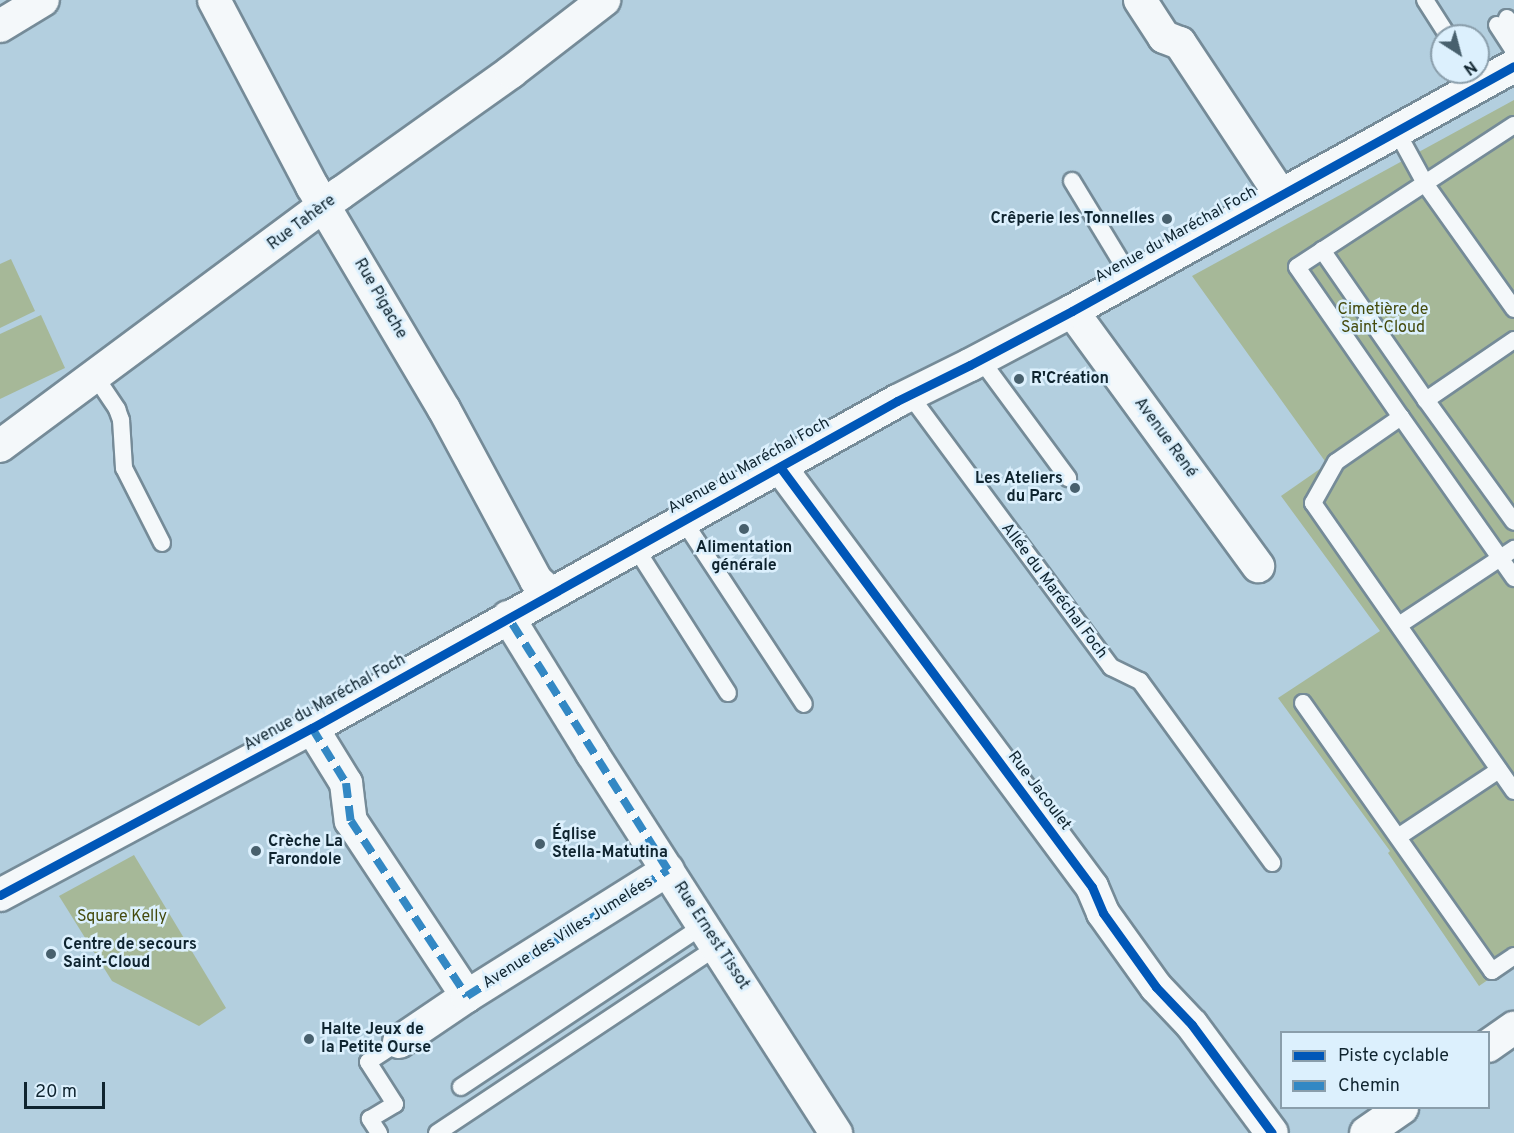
<!DOCTYPE html>
<meta charset="utf-8">
<style>
body{margin:0}
#map{position:relative;width:1514px;height:1133px;overflow:hidden;background:#b3cfdf;font-family:Overpass,sans-serif}
div>[style]{position:absolute}
[style*='--x']{left:calc(var(--x)*1px);top:calc(var(--y)*1px);width:calc(var(--w)*1px);rotate:calc(var(--a)*1deg)}
.green>*{inset:0;background:#a6b898}
.roads{filter:drop-shadow(2px 0 #758b98) drop-shadow(-2px 0 #758b98) drop-shadow(0 2px #758b98) drop-shadow(0 -2px #758b98)}
.lane>*{height:16px;margin:-8px;padding:0 8px;transform-origin:8px;border-radius:8px;background:#f4f8fa}
.street>*{height:32px;margin:-16px;padding:0 16px;transform-origin:16px;border-radius:16px;background:#f4f8fa}
.quiet>*{height:8px;margin-top:-4px;transform-origin:0;background:repeating-linear-gradient(90deg,#3388c4 0 15px,transparent 0 23px)}
.cycleway>*{height:9px;margin:-4.5px;padding:0 4.5px;transform-origin:4.5px;border-radius:4.5px;background:#0057b8}
.dots>*{width:16px;height:16px;translate:-50% -50%;box-sizing:border-box;border:3px solid #dcf0fd;border-radius:50%}
span{translate:-50% -50%;white-space:nowrap;text-align:center;line-height:1.15;-webkit-text-stroke:5px #dcf0fd;paint-order:stroke}
.poi-label{font-size:16px;color:#0f242f;font-weight:700}
.right{translate:-100% -50%;text-align:right}
.left{translate:0 -50%;text-align:left}
.street-label{font-size:16px;color:#0f242f}
.park-label{font-size:16px;color:#444a0c}
.legend{position:absolute;left:1280px;top:1031px;width:210px;height:78px;box-sizing:border-box;background:#dcf0fd;border:2px solid #8a9eab;margin:0;padding:8px 10px;list-style:none;font-size:18px;color:#0f242f}
.legend li{display:flex;align-items:center;gap:12px;height:30px}
.legend b{width:30px;border:2px solid #8a9eab}
.north{position:absolute;left:1430px;top:24px;width:60px;height:60px;box-sizing:border-box;background:#dcf0fd;border:2px solid #8a9eab;border-radius:50%;rotate:144deg;font-size:16px;font-weight:700;line-height:24px;text-align:center;color:#0f242f}
.north::after{content:'';display:block;margin:auto;width:21px;height:27px;background:#48606d;clip-path:polygon(50% 0,100% 100%,50% 72%,0 100%)}
.scale{position:absolute;left:24px;top:1082px;width:81px;height:27px;box-sizing:border-box;border:3px solid #0f242f;border-top:0;padding-left:8px;font-size:18px;line-height:21px;white-space:nowrap;color:#0f242f;-webkit-text-stroke:4px #dcf0fd;paint-order:stroke}
</style>
<div id="map">
<div class="green">
<div style="clip-path:polygon(1514px 100px,1514px 962px,1479px 986px,1388px 853px,1390px 851px,1278px 698px,1380px 631px,1281px 496px,1327px 464px,1192px 276px)"></div>
<div style="clip-path:polygon(11px 259px,35px 311px,0 328px,0 264px)"></div>
<div style="clip-path:polygon(41px 315px,65px 368px,0 399px,0 334px)"></div>
<div style="clip-path:polygon(134px 855px,226px 1008px,199px 1026px,112px 981px,59px 896px)"></div>
</div>
<div class="roads">
<div class="lane">
<div style="--x:1425;--y:0;--w:43;--a:57.4"></div>
<div style="--x:1507;--y:18;--w:13;--a:58"></div>
<div style="--x:1497;--y:25;--w:31;--a:57"></div>
<div style="--x:1514;--y:125;--w:259;--a:146.8"></div>
<div style="--x:1297;--y:267;--w:183;--a:55.3"></div>
<div style="--x:1401;--y:417;--w:79;--a:145.3"></div>
<div style="--x:1336;--y:462;--w:47;--a:119.3"></div>
<div style="--x:1313;--y:503;--w:351;--a:55.1"></div>
<div style="--x:1396;--y:130;--w:63;--a:61.4"></div>
<div style="--x:1426;--y:185;--w:152;--a:54.6"></div>
<div style="--x:1072;--y:181;--w:114;--a:58.7"></div>
<div style="--x:1322;--y:250;--w:183;--a:55.3"></div>
<div style="--x:1514;--y:340;--w:107;--a:145.7"></div>
<div style="--x:1426;--y:400;--w:150;--a:54.2"></div>
<div style="--x:981;--y:360;--w:147;--a:53.6"></div>
<div style="--x:95;--y:376;--w:40;--a:56"></div>
<div style="--x:117;--y:409;--w:12;--a:70"></div>
<div style="--x:121;--y:420;--w:48;--a:86.4"></div>
<div style="--x:124;--y:468;--w:84;--a:63.1"></div>
<div style="--x:909;--y:394;--w:340;--a:53.5"></div>
<div style="--x:1111;--y:667;--w:32;--a:26"></div>
<div style="--x:1140;--y:681;--w:225;--a:54"></div>
<div style="--x:1401;--y:417;--w:197;--a:54.9"></div>
<div style="--x:683;--y:520;--w:220;--a:56.7"></div>
<div style="--x:635;--y:547;--w:173;--a:57.5"></div>
<div style="--x:1399;--y:625;--w:138;--a:-33.5"></div>
<div style="--x:1303;--y:703;--w:328;--a:54.8"></div>
<div style="--x:1492;--y:971;--w:27;--a:-34"></div>
<div style="--x:1398;--y:837;--w:121;--a:-33.6"></div>
<div style="--x:461;--y:1087;--w:292;--a:-33.7"></div>
<div style="--x:379;--y:1133;--w:17;--a:-123"></div>
<div style="--x:370;--y:1119;--w:29;--a:-31"></div>
<div style="--x:395;--y:1104;--w:50;--a:-122.7"></div>
<div style="--x:368;--y:1062;--w:37;--a:-33"></div>
<div style="--x:437;--y:1133;--w:338;--a:-33.6"></div>
</div>
<div class="street">
<div style="--x:214;--y:0;--w:210;--a:62.2"></div>
<div style="--x:312;--y:186;--w:259;--a:59.4"></div>
<div style="--x:444;--y:409;--w:194;--a:61.7"></div>
<div style="--x:536;--y:580;--w:21;--a:43"></div>
<div style="--x:1140;--y:0;--w:44;--a:57"></div>
<div style="--x:1164;--y:37;--w:17;--a:21"></div>
<div style="--x:1180;--y:43;--w:181;--a:56.5"></div>
<div style="--x:0;--y:26;--w:50;--a:-31.2"></div>
<div style="--x:1072;--y:311;--w:316;--a:53.9"></div>
<div style="--x:0;--y:446;--w:425;--a:-36.6"></div>
<div style="--x:341;--y:193;--w:209;--a:-35.4"></div>
<div style="--x:511;--y:72;--w:118;--a:-37.7"></div>
<div style="--x:780;--y:467;--w:523;--a:53.39"></div>
<div style="--x:1092;--y:887;--w:28;--a:67"></div>
<div style="--x:1103;--y:913;--w:91;--a:54.4"></div>
<div style="--x:1156;--y:987;--w:52;--a:46.5"></div>
<div style="--x:1192;--y:1025;--w:134;--a:53.5"></div>
<div style="--x:508;--y:617;--w:160;--a:58.3"></div>
<div style="--x:592;--y:753;--w:452;--a:57.3"></div>
<div style="--x:312;--y:728;--w:65;--a:58.3"></div>
<div style="--x:346;--y:783;--w:38;--a:83"></div>
<div style="--x:351;--y:821;--w:210;--a:56.5"></div>
<div style="--x:0;--y:895;--w:354;--a:-28.2"></div>
<div style="--x:312;--y:728;--w:670;--a:-29.2"></div>
<div style="--x:897;--y:401;--w:81;--a:-26.3"></div>
<div style="--x:970;--y:365;--w:115;--a:-27.9"></div>
<div style="--x:1072;--y:311;--w:505;--a:-29"></div>
<div style="--x:399;--y:1042;--w:82;--a:-34.1"></div>
<div style="--x:467;--y:996;--w:237;--a:-32.1"></div>
<div style="--x:1488;--y:1046;--w:32;--a:-35"></div>
<div style="--x:1366;--y:1133;--w:44;--a:-34.8"></div>
</div>
</div>
<div class="quiet">
<div style="--x:312;--y:728;--w:65;--a:58.3"></div>
<div style="--x:346;--y:783;--w:38;--a:83"></div>
<div style="--x:351;--y:821;--w:210;--a:56.5"></div>
<div style="--x:467;--y:996;--w:237;--a:-32.1"></div>
<div style="--x:668;--y:870;--w:299;--a:-122.3"></div>
</div>
<div class="cycleway">
<div style="--x:780;--y:467;--w:523;--a:53.39"></div>
<div style="--x:1092;--y:887;--w:28;--a:67"></div>
<div style="--x:1103;--y:913;--w:91;--a:54.4"></div>
<div style="--x:1156;--y:987;--w:52;--a:46.5"></div>
<div style="--x:1192;--y:1025;--w:134;--a:53.5"></div>
<div style="--x:0;--y:895;--w:354;--a:-28.2"></div>
<div style="--x:312;--y:728;--w:670;--a:-29.2"></div>
<div style="--x:897;--y:401;--w:81;--a:-26.3"></div>
<div style="--x:970;--y:365;--w:115;--a:-27.9"></div>
<div style="--x:1072;--y:311;--w:505;--a:-29"></div>
</div>
<div class="dots">
<div style="left:1167px;top:219px;background:#48606d"></div>
<div style="left:1019px;top:379px;background:#48606d"></div>
<div style="left:1075px;top:488px;background:#48606d"></div>
<div style="left:744px;top:529px;background:#48606d"></div>
<div style="left:540px;top:844px;background:#48606d"></div>
<div style="left:256px;top:851px;background:#48606d"></div>
<div style="left:51px;top:954px;background:#48606d"></div>
<div style="left:309px;top:1039px;background:#48606d"></div>
</div>
<div class="poi-label">
<span class="right" style="left:1155px;top:219px">Crêperie les Tonnelles</span>
<span class="left" style="left:1031px;top:379px">R'Création</span>
<span class="right" style="left:1063px;top:488px">Les Ateliers<br>du Parc</span>
<span style="left:744px;top:557px">Alimentation<br>générale</span>
<span class="left" style="left:552px;top:844px">Église<br>Stella-Matutina</span>
<span class="left" style="left:268px;top:851px">Crèche La<br>Farondole</span>
<span class="left" style="left:63px;top:954px">Centre de secours<br>Saint-Cloud</span>
<span class="left" style="left:321px;top:1039px">Halte Jeux de<br>la Petite Ourse</span>
</div>
<div class="street-label">
<span style="left:302px;top:223px;rotate:-37deg">Rue Tahère</span>
<span style="left:1176px;top:235px;rotate:-29deg">Avenue du Maréchal Foch</span>
<span style="left:380px;top:299px;rotate:60deg">Rue Pigache</span>
<span style="left:1165px;top:438px;rotate:54deg">Avenue René</span>
<span style="left:749px;top:466px;rotate:-29deg">Avenue du Maréchal Foch</span>
<span style="left:1054px;top:591px;rotate:53deg">Allée du Maréchal Foch</span>
<span style="left:325px;top:703px;rotate:-29deg">Avenue du Maréchal Foch</span>
<span style="left:1039px;top:791px;rotate:53deg">Rue Jacoulet</span>
<span style="left:568px;top:933px;rotate:-32deg">Avenue des Villes Jumelées</span>
<span style="left:711px;top:936px;rotate:57deg">Rue Ernest Tissot</span>
</div>
<div class="park-label">
<span style="left:1383px;top:319px">Cimetière de<br>Saint-Cloud</span>
<span style="left:122px;top:917px">Square Kelly</span>
</div>
<ul class="legend">
<li><b style="height:8px;background:#0057b8"></b>Piste cyclable</li>
<li><b style="height:8px;background:#3388c4"></b>Chemin</li>
</ul>
<div class="north">N</div>
<div class="scale">20 m</div>
</div>
